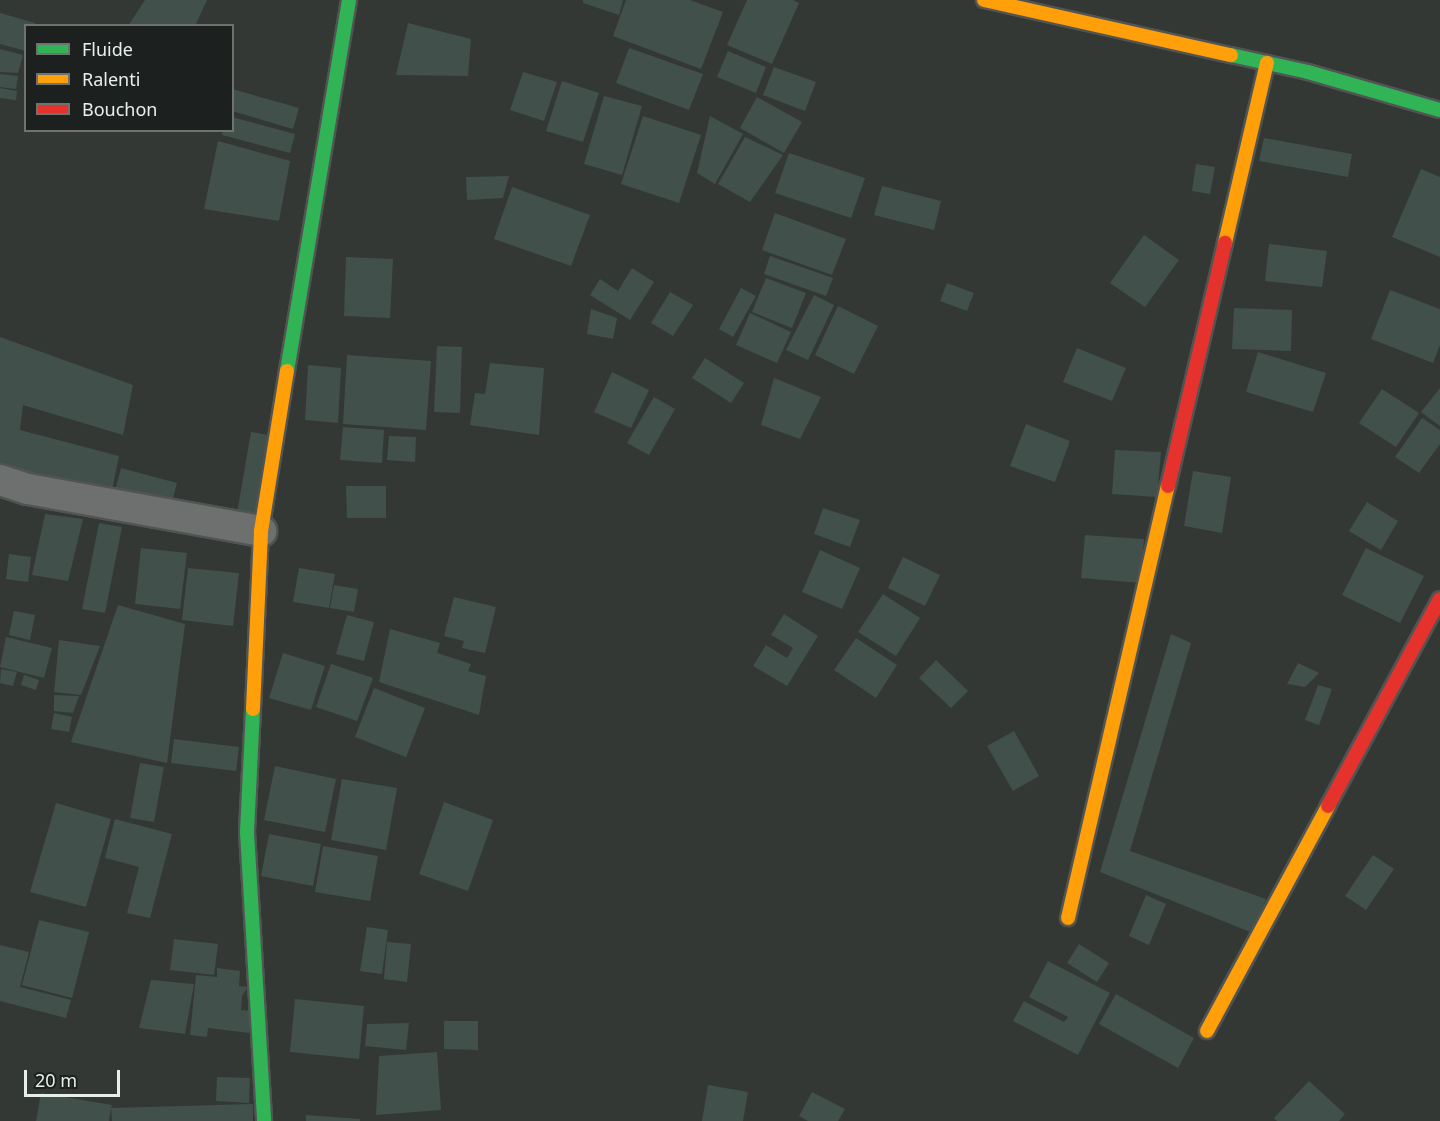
<!DOCTYPE html>
<style>
body{margin:0}
#map{position:relative;width:1440px;height:1121px;overflow:hidden;background:#333835;font-family:"Noto Sans",sans-serif}
div>[style]{position:absolute}
[style*='--x']{left:calc(var(--x)*1px);top:calc(var(--y)*1px);width:calc(var(--w)*1px);rotate:calc(var(--a)*1deg)}
.building>*{inset:0;background:#41504a}
.roads{filter:drop-shadow(2px 0 #515452) drop-shadow(-2px 0 #515452) drop-shadow(0 2px #515452) drop-shadow(0 -2px #515452)}
.street>*{height:30px;margin:-15px;padding:0 15px;transform-origin:15px;border-radius:15px;background:#6e706f}
.fast>*{height:14px;margin:-7px;padding:0 7px;transform-origin:7px;border-radius:7px;background:#30b455}
.slow>*{height:14px;margin:-7px;padding:0 7px;transform-origin:7px;border-radius:7px;background:#ff9f0a}
.jam>*{height:14px;margin:-7px;padding:0 7px;transform-origin:7px;border-radius:7px;background:#e5322d}
span{translate:-50% -50%;white-space:nowrap;text-align:center;line-height:1.15;-webkit-text-stroke:5px #1c201e;paint-order:stroke}
.legend{position:absolute;left:24px;top:24px;width:210px;height:108px;box-sizing:border-box;background:#1c201e;border:2px solid #6e7370;margin:0;padding:8px 10px;list-style:none;font-size:18px;color:#e8efeb}
.legend li{display:flex;align-items:center;gap:12px;height:30px}
.legend b{width:30px;border:2px solid #6e7370}
.scale{position:absolute;left:24px;top:1070px;width:96px;height:27px;box-sizing:border-box;border:3px solid #e8efeb;border-top:0;padding-left:8px;font-size:18px;line-height:21px;white-space:nowrap;color:#e8efeb;-webkit-text-stroke:4px #1c201e;paint-order:stroke}
</style>
<div id="map">
<div class="building">
<div style="clip-path:polygon(145px 0,207px 0,195px 26px,128px 26px)"></div>
<div style="clip-path:polygon(583px 0,623px 0,619px 15px,583px 3px)"></div>
<div style="clip-path:polygon(626px 0,690px 0,723px 12px,701px 69px,613px 36px)"></div>
<div style="clip-path:polygon(747px 0,793px 0,799px 3px,772px 64px,727px 45px)"></div>
<div style="clip-path:polygon(0 13px,35px 23px,35px 26px,26px 26px,26px 51px,0 44px)"></div>
<div style="clip-path:polygon(408px 23px,471px 39px,468px 76px,396px 75px)"></div>
<div style="clip-path:polygon(629px 48px,703px 74px,689px 110px,616px 83px)"></div>
<div style="clip-path:polygon(0 49px,23px 55px,18px 73px,0 72px)"></div>
<div style="clip-path:polygon(728px 51px,766px 67px,756px 93px,717px 77px)"></div>
<div style="clip-path:polygon(774px 67px,816px 82px,805px 111px,763px 95px)"></div>
<div style="clip-path:polygon(523px 72px,557px 82px,544px 121px,510px 110px)"></div>
<div style="clip-path:polygon(0 74px,18px 76px,16px 89px,0 87px)"></div>
<div style="clip-path:polygon(562px 81px,599px 93px,583px 142px,546px 131px)"></div>
<div style="clip-path:polygon(0 88px,17px 91px,16px 100px,0 98px)"></div>
<div style="clip-path:polygon(232px 89px,299px 108px,293px 129px,232px 111px)"></div>
<div style="clip-path:polygon(604px 96px,642px 106px,622px 175px,584px 164px)"></div>
<div style="clip-path:polygon(757px 97px,802px 122px,784px 153px,740px 128px)"></div>
<div style="clip-path:polygon(643px 116px,701px 135px,679px 203px,621px 184px)"></div>
<div style="clip-path:polygon(710px 116px,743px 134px,715px 184px,697px 173px)"></div>
<div style="clip-path:polygon(232px 117px,295px 134px,290px 153px,222px 135px,223px 130px,232px 130px)"></div>
<div style="clip-path:polygon(745px 137px,783px 155px,750px 202px,718px 184px)"></div>
<div style="clip-path:polygon(1264px 138px,1352px 154px,1348px 177px,1259px 161px)"></div>
<div style="clip-path:polygon(218px 141px,290px 161px,279px 221px,204px 209px)"></div>
<div style="clip-path:polygon(789px 153px,865px 178px,851px 218px,775px 193px)"></div>
<div style="clip-path:polygon(1196px 164px,1215px 167px,1210px 194px,1192px 191px)"></div>
<div style="clip-path:polygon(1421px 169px,1440px 177px,1440px 257px,1392px 237px)"></div>
<div style="clip-path:polygon(509px 176px,503px 198px,467px 200px,466px 177px)"></div>
<div style="clip-path:polygon(882px 186px,941px 201px,934px 230px,874px 215px)"></div>
<div style="clip-path:polygon(512px 187px,590px 215px,571px 266px,494px 239px)"></div>
<div style="clip-path:polygon(775px 213px,846px 239px,832px 275px,762px 250px)"></div>
<div style="clip-path:polygon(1144px 235px,1179px 260px,1145px 307px,1110px 283px)"></div>
<div style="clip-path:polygon(1269px 244px,1327px 251px,1322px 287px,1265px 281px)"></div>
<div style="clip-path:polygon(770px 256px,833px 278px,826px 296px,764px 274px)"></div>
<div style="clip-path:polygon(346px 257px,393px 259px,390px 318px,344px 316px)"></div>
<div style="clip-path:polygon(632px 268px,654px 282px,630px 320px,590px 295px,600px 279px,618px 291px)"></div>
<div style="clip-path:polygon(766px 278px,806px 293px,792px 328px,752px 312px)"></div>
<div style="clip-path:polygon(947px 283px,974px 293px,967px 311px,940px 301px)"></div>
<div style="clip-path:polygon(741px 288px,756px 296px,733px 337px,719px 329px)"></div>
<div style="clip-path:polygon(1390px 290px,1440px 309px,1440px 345px,1433px 363px,1371px 339px)"></div>
<div style="clip-path:polygon(670px 292px,693px 305px,673px 336px,651px 323px)"></div>
<div style="clip-path:polygon(814px 295px,834px 305px,808px 360px,786px 350px)"></div>
<div style="clip-path:polygon(838px 306px,878px 326px,854px 374px,815px 355px)"></div>
<div style="clip-path:polygon(1234px 308px,1292px 310px,1291px 351px,1232px 349px)"></div>
<div style="clip-path:polygon(591px 309px,617px 318px,613px 339px,587px 334px)"></div>
<div style="clip-path:polygon(750px 313px,791px 332px,777px 363px,736px 345px)"></div>
<div style="clip-path:polygon(0 337px,133px 385px,123px 435px,23px 405px,20px 430px,119px 456px,110px 500px,0 472px)"></div>
<div style="clip-path:polygon(437px 346px,462px 347px,460px 413px,434px 412px)"></div>
<div style="clip-path:polygon(1077px 348px,1126px 368px,1112px 401px,1063px 382px)"></div>
<div style="clip-path:polygon(1258px 352px,1326px 373px,1313px 412px,1246px 392px)"></div>
<div style="clip-path:polygon(347px 355px,431px 361px,426px 430px,343px 424px)"></div>
<div style="clip-path:polygon(705px 358px,744px 383px,731px 403px,692px 378px)"></div>
<div style="clip-path:polygon(490px 363px,544px 368px,539px 435px,470px 425px,475px 393px,485px 394px)"></div>
<div style="clip-path:polygon(308px 365px,341px 368px,338px 423px,305px 420px)"></div>
<div style="clip-path:polygon(612px 372px,649px 390px,631px 428px,594px 412px)"></div>
<div style="clip-path:polygon(774px 378px,821px 397px,800px 439px,761px 425px)"></div>
<div style="clip-path:polygon(1440px 388px,1440px 426px,1421px 412px)"></div>
<div style="clip-path:polygon(1382px 389px,1419px 413px,1396px 447px,1359px 423px)"></div>
<div style="clip-path:polygon(654px 397px,675px 409px,649px 455px,627px 443px)"></div>
<div style="clip-path:polygon(1422px 418px,1440px 430px,1440px 444px,1419px 473px,1395px 457px)"></div>
<div style="clip-path:polygon(1026px 424px,1070px 441px,1055px 482px,1010px 466px)"></div>
<div style="clip-path:polygon(343px 427px,384px 430px,382px 463px,340px 460px)"></div>
<div style="clip-path:polygon(251px 432px,269px 435px,255px 518px,113px 499px,121px 468px,177px 483px,173px 498px,237px 513px)"></div>
<div style="clip-path:polygon(389px 436px,416px 437px,415px 462px,387px 460px)"></div>
<div style="clip-path:polygon(1115px 450px,1161px 452px,1157px 497px,1112px 494px)"></div>
<div style="clip-path:polygon(1193px 471px,1231px 477px,1222px 533px,1184px 526px)"></div>
<div style="clip-path:polygon(346px 486px,386px 486px,386px 518px,347px 518px)"></div>
<div style="clip-path:polygon(1367px 502px,1398px 521px,1381px 550px,1349px 531px)"></div>
<div style="clip-path:polygon(823px 508px,860px 520px,850px 547px,814px 534px)"></div>
<div style="clip-path:polygon(45px 514px,83px 519px,68px 581px,32px 575px)"></div>
<div style="clip-path:polygon(99px 523px,122px 527px,105px 613px,82px 609px)"></div>
<div style="clip-path:polygon(1085px 535px,1144px 539px,1141px 583px,1081px 578px)"></div>
<div style="clip-path:polygon(141px 548px,187px 553px,180px 609px,135px 604px)"></div>
<div style="clip-path:polygon(1366px 548px,1424px 576px,1400px 623px,1342px 595px)"></div>
<div style="clip-path:polygon(820px 550px,860px 568px,842px 609px,802px 592px)"></div>
<div style="clip-path:polygon(9px 554px,31px 557px,28px 582px,6px 579px)"></div>
<div style="clip-path:polygon(903px 557px,940px 575px,925px 606px,888px 588px)"></div>
<div style="clip-path:polygon(188px 568px,239px 573px,233px 626px,182px 620px)"></div>
<div style="clip-path:polygon(299px 568px,335px 574px,329px 608px,293px 602px)"></div>
<div style="clip-path:polygon(334px 585px,358px 589px,354px 612px,330px 608px)"></div>
<div style="clip-path:polygon(883px 594px,920px 618px,896px 656px,858px 632px)"></div>
<div style="clip-path:polygon(454px 597px,496px 607px,485px 653px,462px 648px,464px 641px,444px 636px)"></div>
<div style="clip-path:polygon(118px 605px,185px 624px,167px 763px,71px 742px)"></div>
<div style="clip-path:polygon(14px 611px,35px 615px,30px 640px,9px 635px)"></div>
<div style="clip-path:polygon(784px 614px,818px 636px,787px 686px,753px 666px,766px 645px,787px 658px,793px 648px,771px 635px)"></div>
<div style="clip-path:polygon(347px 615px,374px 622px,364px 661px,336px 654px)"></div>
<div style="clip-path:polygon(390px 629px,440px 643px,437px 653px,471px 664px,468px 671px,486px 676px,479px 715px,379px 682px)"></div>
<div style="clip-path:polygon(1171px 634px,1191px 643px,1130px 851px,1266px 899px,1253px 933px,1100px 872px)"></div>
<div style="clip-path:polygon(6px 637px,52px 648px,44px 678px,0 667px)"></div>
<div style="clip-path:polygon(856px 638px,897px 665px,876px 698px,834px 670px)"></div>
<div style="clip-path:polygon(59px 640px,100px 646px,81px 695px,54px 692px)"></div>
<div style="clip-path:polygon(283px 653px,325px 666px,311px 710px,269px 698px)"></div>
<div style="clip-path:polygon(936px 660px,968px 691px,951px 708px,919px 678px)"></div>
<div style="clip-path:polygon(1298px 663px,1319px 673px,1305px 687px,1287px 684px)"></div>
<div style="clip-path:polygon(331px 664px,373px 678px,357px 721px,316px 707px)"></div>
<div style="clip-path:polygon(1px 669px,17px 672px,13px 686px,0 683px)"></div>
<div style="clip-path:polygon(24px 675px,39px 680px,36px 690px,21px 685px)"></div>
<div style="clip-path:polygon(1318px 685px,1332px 689px,1319px 725px,1305px 720px)"></div>
<div style="clip-path:polygon(374px 688px,425px 708px,406px 757px,355px 737px)"></div>
<div style="clip-path:polygon(54px 695px,79px 696px,73px 713px,54px 711px)"></div>
<div style="clip-path:polygon(54px 713px,72px 717px,69px 732px,51px 729px)"></div>
<div style="clip-path:polygon(1014px 731px,1039px 776px,1013px 791px,987px 746px)"></div>
<div style="clip-path:polygon(174px 739px,239px 747px,236px 771px,171px 763px)"></div>
<div style="clip-path:polygon(140px 763px,164px 767px,154px 822px,130px 818px)"></div>
<div style="clip-path:polygon(275px 766px,336px 779px,325px 832px,264px 820px)"></div>
<div style="clip-path:polygon(342px 779px,397px 788px,386px 850px,331px 840px)"></div>
<div style="clip-path:polygon(444px 802px,493px 820px,468px 891px,419px 874px)"></div>
<div style="clip-path:polygon(56px 803px,111px 819px,86px 907px,30px 892px)"></div>
<div style="clip-path:polygon(115px 819px,172px 834px,150px 918px,127px 913px,139px 867px,105px 858px)"></div>
<div style="clip-path:polygon(269px 834px,321px 844px,313px 886px,261px 876px)"></div>
<div style="clip-path:polygon(323px 846px,378px 856px,370px 901px,315px 892px)"></div>
<div style="clip-path:polygon(1373px 855px,1394px 869px,1366px 910px,1345px 896px)"></div>
<div style="clip-path:polygon(1146px 895px,1166px 904px,1149px 945px,1129px 936px)"></div>
<div style="clip-path:polygon(39px 920px,89px 932px,72px 998px,22px 985px)"></div>
<div style="clip-path:polygon(367px 927px,388px 930px,382px 974px,360px 971px)"></div>
<div style="clip-path:polygon(174px 939px,218px 944px,214px 975px,170px 970px)"></div>
<div style="clip-path:polygon(387px 942px,411px 944px,407px 982px,384px 979px)"></div>
<div style="clip-path:polygon(1079px 944px,1109px 963px,1097px 982px,1067px 963px)"></div>
<div style="clip-path:polygon(0 945px,29px 952px,20px 987px,71px 1000px,66px 1018px,0 1001px)"></div>
<div style="clip-path:polygon(1048px 961px,1110px 993px,1078px 1055px,1013px 1021px,1024px 1001px,1064px 1022px,1068px 1017px,1029px 997px)"></div>
<div style="clip-path:polygon(217px 968px,240px 971px,239px 986px,248px 987px,242px 996px,241px 1010px,251px 1011px,249px 1033px,208px 1028px,207px 1037px,190px 1035px,196px 975px,217px 977px)"></div>
<div style="clip-path:polygon(151px 980px,194px 984px,185px 1034px,139px 1028px)"></div>
<div style="clip-path:polygon(1116px 994px,1194px 1038px,1178px 1068px,1099px 1024px)"></div>
<div style="clip-path:polygon(295px 999px,364px 1006px,359px 1059px,290px 1052px)"></div>
<div style="clip-path:polygon(444px 1021px,478px 1021px,478px 1050px,444px 1049px)"></div>
<div style="clip-path:polygon(409px 1023px,406px 1050px,365px 1046px,367px 1024px)"></div>
<div style="clip-path:polygon(437px 1052px,441px 1110px,376px 1115px,379px 1056px)"></div>
<div style="clip-path:polygon(217px 1077px,250px 1078px,249px 1103px,216px 1101px)"></div>
<div style="clip-path:polygon(1309px 1081px,1345px 1114px,1339px 1121px,1277px 1121px,1274px 1118px)"></div>
<div style="clip-path:polygon(708px 1085px,748px 1092px,743px 1121px,702px 1121px)"></div>
<div style="clip-path:polygon(812px 1092px,845px 1109px,838px 1121px,808px 1121px,799px 1116px)"></div>
<div style="clip-path:polygon(41px 1093px,112px 1105px,111px 1108px,253px 1104px,253px 1121px,112px 1121px,111px 1108px,109px 1121px,36px 1121px)"></div>
<div style="clip-path:polygon(306px 1115px,360px 1119px,360px 1121px,306px 1121px)"></div>
</div>
<div class="roads">
<div class="street">
<div style="--x:0;--y:480;--w:29;--a:18"></div>
<div style="--x:28;--y:489;--w:237;--a:10.2"></div>
</div>
<div class="fast">
<div style="--x:1231;--y:55;--w:79;--a:12.4"></div>
<div style="--x:1308;--y:72;--w:137;--a:16.1"></div>
<div style="--x:287;--y:371;--w:376;--a:-80.5"></div>
<div style="--x:253;--y:709;--w:123;--a:92.8"></div>
<div style="--x:247;--y:832;--w:289;--a:86.6"></div>
</div>
<div class="slow">
<div style="--x:984;--y:0;--w:253;--a:12.6"></div>
<div style="--x:1225;--y:243;--w:185;--a:-76.9"></div>
<div style="--x:253;--y:709;--w:178;--a:-87.4"></div>
<div style="--x:261;--y:531;--w:162;--a:-80.8"></div>
<div style="--x:1068;--y:918;--w:443;--a:-77"></div>
<div style="--x:1207;--y:1031;--w:255;--a:-61.7"></div>
</div>
<div class="jam">
<div style="--x:1168;--y:486;--w:250;--a:-76.8"></div>
<div style="--x:1328;--y:806;--w:235;--a:-61.6"></div>
</div>
</div>
<ul class="legend">
<li><b style="height:8px;background:#30b455"></b>Fluide</li>
<li><b style="height:8px;background:#ff9f0a"></b>Ralenti</li>
<li><b style="height:8px;background:#e5322d"></b>Bouchon</li>
</ul>
<div class="scale">20 m</div>
</div>
